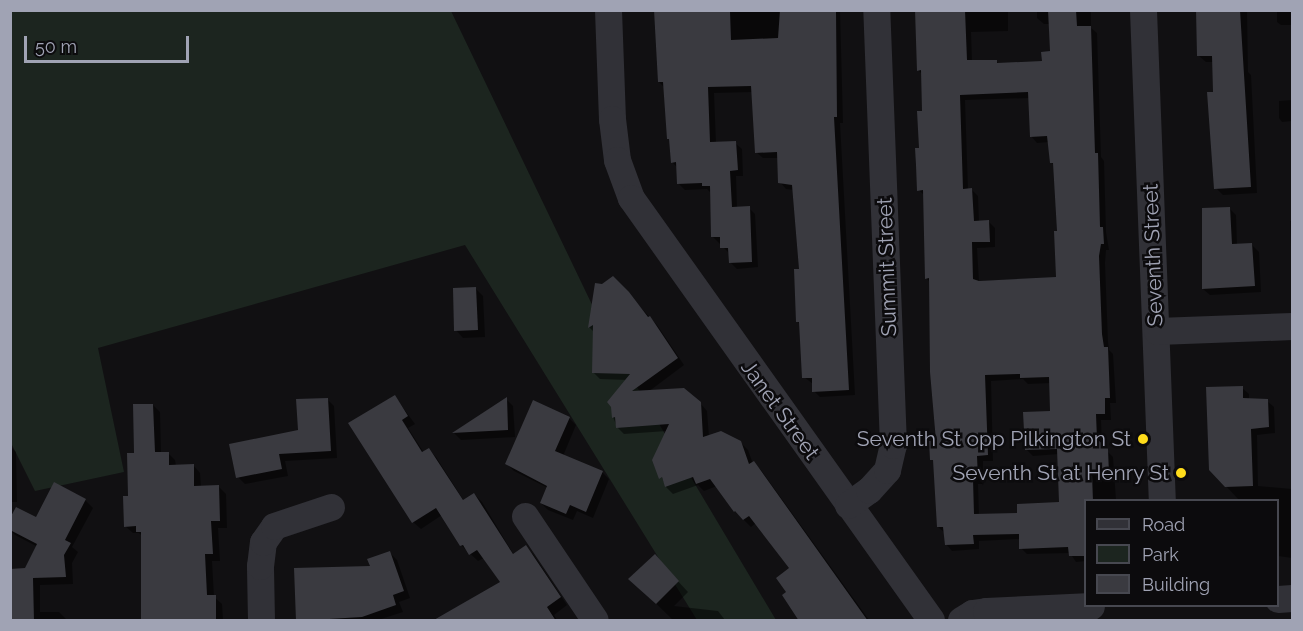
<!DOCTYPE html>
<style>
body{margin:0}
#map{position:relative;width:1303px;height:631px;overflow:hidden;background:#111012;font-family:Raleway,sans-serif}
div>[style]{position:absolute}
[style*='--x']{left:calc(var(--x)*1px);top:calc(var(--y)*1px);width:calc(var(--w)*1px);rotate:calc(var(--a)*1deg)}
.green>*{inset:0;background:#1c251f}
.shadow>*{inset:0;background:#0007}
.building>*{inset:0;background:#3a3a40}
.minor>*{height:27px;margin:-13.5px;padding:0 13.5px;transform-origin:13.5px;border-radius:13.5px;background:#313137}
.dots>*{width:16px;height:16px;translate:-50% -50%;box-sizing:border-box;border:3px solid #0c0b0d;border-radius:50%}
span{translate:-50% -50%;white-space:nowrap;text-align:center;line-height:1.15;-webkit-text-stroke:5px #0c0b0d;paint-order:stroke}
.street-label{font-size:21px;color:#a0a3b4}
.poi-label{font-size:21px;color:#a0a3b4}
.right{translate:-100% -50%;text-align:right}
.frame{position:absolute;inset:0;border:12px solid #a0a3b4;pointer-events:none}
.legend{position:absolute;left:1084px;top:499px;width:195px;height:108px;box-sizing:border-box;background:#0c0b0d;border:2px solid #474850;margin:0;padding:8px 10px;list-style:none;font-size:18px;color:#a0a3b4}
.legend li{display:flex;align-items:center;gap:12px;height:30px}
.legend b{width:30px;border:2px solid #474850}
.scale{position:absolute;left:24px;top:36px;width:165px;height:27px;box-sizing:border-box;border:3px solid #a0a3b4;border-top:0;padding-left:8px;font-size:18px;line-height:21px;white-space:nowrap;color:#a0a3b4;-webkit-text-stroke:4px #0c0b0d;paint-order:stroke}
</style>
<div id="map">
<div class="green">
<div style="clip-path:polygon(11px 11px,451px 11px,609px 340px,776px 620px,697px 620px,465px 245px,98px 348px,124px 472px,35px 491px,11px 443px)"></div>
</div>
<div class="shadow">
<div style="clip-path:polygon(655px 10px,840px 10px,843px 123px,840px 123px,855px 395px,820px 397px,814px 391px,813px 384px,804px 377px,800px 324px,797px 321px,801px 271px,794px 190px,786px 189px,780px 182px,779px 158px,763px 158px,756px 152px,753px 92px,714px 93px,716px 143px,735px 143px,742px 149px,743px 176px,736px 176px,737px 208px,749px 208px,755px 214px,758px 267px,737px 269px,730px 262px,730px 254px,713px 237px,710px 192px,707px 189px,685px 190px,679px 184px,678px 168px,672px 162px,671px 141px,668px 138px,665px 88px,659px 82px)"></div>
<div style="clip-path:polygon(evenodd,917px 10px,1008px 10px,1008px 31px,971px 32px,972px 62px,996px 61px,999px 64px,1043px 63px,1052px 53px,1050px 24px,1044px 24px,1037px 18px,1037px 10px,1091px 10px,1091px 28px,1097px 33px,1101px 157px,1104px 161px,1106px 232px,1109px 250px,1106px 250px,1105px 263px,1108px 342px,1109px 350px,1113px 354px,1116px 403px,1110px 403px,1111px 420px,1101px 420px,1102px 446px,1113px 457px,1116px 500px,1086px 500px,1086px 561px,1076px 562px,1070px 553px,1027px 554px,1021px 548px,1020px 539px,979px 541px,979px 549px,952px 551px,946px 544px,945px 533px,938px 527px,935px 462px,932px 459px,938px 442px,931px 283px,926px 278px,924px 195px,919px 190px,919px 113px,924px 113px,922px 74px,918px 70px,917px 10px,1030px 98px,1031px 136px,1037px 143px,1049px 142px,1051px 162px,1055px 166px,1059px 232px,1057px 279px,979px 281px,977px 248px,995px 247px,995px 228px,989px 222px,979px 222px,978px 196px,972px 190px,968px 190px,965px 100px,1030px 98px,917px 10px,1023px 379px,1028px 384px,1051px 383px,1052px 412px,1026px 449px,1033px 456px,1059px 454px,1061px 503px,1019px 514px,979px 515px,978px 484px,983px 484px,983px 461px,993px 461px,991px 381px,1023px 379px)"></div>
<div style="clip-path:polygon(1197px 10px,1247px 10px,1248px 72px,1251px 75px,1257px 193px,1223px 195px,1216px 188px,1214px 62px,1206px 62px,1199px 56px)"></div>
<div style="clip-path:polygon(1277px 10px,1292px 10px,1292px 25px,1281px 25px,1277px 22px)"></div>
<div style="clip-path:polygon(1292px 100px,1292px 121px,1282px 122px,1279px 118px,1279px 101px)"></div>
<div style="clip-path:polygon(1230px 209px,1236px 215px,1237px 245px,1252px 245px,1259px 252px,1261px 292px,1210px 295px,1203px 289px)"></div>
<div style="clip-path:polygon(1292px 220px,1292px 272px,1290px 221px)"></div>
<div style="clip-path:polygon(613px 278px,657px 325px,684px 365px,648px 392px,700px 403px,707px 411px,709px 437px,740px 442px,748px 450px,753px 464px,761px 470px,869px 620px,826px 620px,788px 592px,791px 569px,756px 523px,751px 527px,742px 518px,717px 486px,704px 491px,698px 485px,673px 494px,666px 487px,654px 460px,667px 431px,624px 434px,617px 427px,613px 417px,627px 380px,600px 379px,593px 372px,594px 332px,589px 327px,596px 285px,602px 286px)"></div>
<div style="clip-path:polygon(476px 289px,483px 296px,485px 337px,463px 338px,456px 330px)"></div>
<div style="clip-path:polygon(1242px 388px,1249px 394px,1249px 400px,1267px 401px,1274px 407px,1275px 433px,1257px 435px,1258px 486px,1292px 489px,1292px 558px,1278px 556px,1278px 500px,1239px 500px,1211px 470px)"></div>
<div style="clip-path:polygon(395px 397px,415px 424px,408px 428px,424px 453px,429px 450px,436px 457px,464px 501px,474px 494px,482px 502px,514px 555px,525px 547px,533px 554px,567px 605px,554px 615px,557px 620px,433px 620px,502px 583px,484px 558px,478px 561px,461px 545px,442px 515px,421px 529px,413px 522px)"></div>
<div style="clip-path:polygon(327px 399px,334px 406px,337px 458px,285px 461px,288px 476px,245px 484px,238px 477px,299px 431px)"></div>
<div style="clip-path:polygon(506px 399px,513px 406px,515px 437px,461px 440px,454px 433px)"></div>
<div style="clip-path:polygon(153px 405px,160px 412px,161px 453px,168px 453px,175px 460px,176px 466px,193px 465px,200px 473px,201px 487px,218px 486px,226px 494px,227px 528px,218px 528px,220px 561px,212px 561px,214px 597px,222px 604px,223px 620px,143px 620px,143px 537px,139px 533px,133px 533px,125px 526px,136px 455px)"></div>
<div style="clip-path:polygon(569px 418px,576px 425px,563px 456px,602px 472px,609px 479px,593px 518px,577px 511px,573px 520px,548px 510px,541px 503px,548px 488px,514px 471px,507px 464px)"></div>
<div style="clip-path:polygon(10px 446px,16px 452px,17px 502px,10px 502px)"></div>
<div style="clip-path:polygon(85px 500px,93px 508px,72px 547px,78px 552px,72px 563px,73px 584px,40px 585px,40px 612px,59px 612px,67px 620px,13px 620px,12px 605px,38px 547px,15px 535px,10px 530px,10px 521px,36px 519px)"></div>
<div style="clip-path:polygon(389px 552px,397px 560px,410px 598px,399px 602px,403px 612px,378px 620px,298px 620px)"></div>
<div style="clip-path:polygon(662px 564px,688px 592px,674px 606px,718px 611px,725px 620px,673px 620px,638px 586px)"></div>
</div>
<div class="building">
<div style="clip-path:polygon(654px 10px,730px 11px,731px 40px,778px 38px,780px 10px,836px 10px,837px 117px,834px 117px,849px 390px,812px 392px,812px 378px,802px 378px,799px 322px,796px 322px,794px 269px,799px 269px,792px 185px,778px 183px,777px 152px,755px 153px,751px 86px,708px 87px,710px 142px,736px 141px,738px 170px,730px 171px,732px 207px,750px 206px,752px 262px,729px 263px,728px 248px,720px 248px,720px 237px,711px 237px,710px 186px,702px 186px,702px 183px,677px 184px,676px 162px,671px 163px,669px 139px,667px 139px,663px 82px,658px 82px)"></div>
<div style="clip-path:polygon(evenodd,915px 10px,965px 10px,967px 60px,997px 60px,997px 63px,1042px 61px,1041px 52px,1050px 51px,1048px 10px,1076px 10px,1077px 26px,1091px 26px,1095px 153px,1098px 153px,1100px 227px,1103px 227px,1104px 244px,1101px 244px,1099px 256px,1102px 334px,1104px 347px,1108px 347px,1110px 398px,1105px 398px,1105px 414px,1096px 414px,1097px 439px,1108px 449px,1109px 474px,1092px 474px,1093px 501px,1086px 501px,1086px 556px,1069px 556px,1068px 547px,1019px 549px,1019px 534px,973px 535px,974px 544px,945px 545px,943px 527px,937px 527px,933px 460px,930px 460px,929px 441px,936px 441px,930px 372px,929px 278px,925px 279px,923px 190px,917px 191px,916px 165px,915px 148px,919px 148px,917px 111px,922px 111px,921px 70px,917px 71px,915px 10px,1028px 92px,1030px 137px,1047px 136px,1050px 163px,1053px 163px,1057px 231px,1054px 231px,1056px 277px,979px 281px,973px 279px,972px 242px,990px 242px,989px 220px,974px 221px,972px 188px,963px 189px,960px 95px,1028px 92px,915px 10px,1020px 374px,1020px 378px,1049px 377px,1050px 411px,1023px 412px,1025px 450px,1057px 449px,1059px 502px,1017px 504px,1017px 513px,974px 514px,973px 479px,978px 478px,977px 456px,988px 455px,985px 375px,1020px 374px)"></div>
<div style="clip-path:polygon(1196px 10px,1240px 10px,1251px 187px,1214px 189px,1207px 92px,1213px 92px,1212px 56px,1197px 56px)"></div>
<div style="clip-path:polygon(1230px 207px,1232px 244px,1252px 243px,1255px 286px,1202px 289px,1202px 208px)"></div>
<div style="clip-path:polygon(613px 276px,629px 292px,648px 317px,650px 316px,678px 358px,632px 391px,684px 388px,701px 402px,703px 437px,721px 431px,741px 441px,749px 464px,754px 461px,868px 621px,799px 621px,782px 595px,786px 592px,776px 578px,789px 568px,749px 516px,743px 520px,735px 511px,734px 512px,710px 479px,696px 484px,693px 477px,665px 487px,662px 477px,659px 479px,652px 460px,669px 424px,616px 428px,615px 417px,612px 418px,611px 407px,607px 402px,630px 374px,592px 373px,593px 325px,588px 328px,595px 283px,602px 284px)"></div>
<div style="clip-path:polygon(476px 287px,478px 330px,454px 331px,453px 288px)"></div>
<div style="clip-path:polygon(1243px 386px,1243px 398px,1268px 399px,1269px 427px,1251px 429px,1253px 486px,1225px 487px,1209px 470px,1206px 387px)"></div>
<div style="clip-path:polygon(395px 395px,408px 416px,402px 420px,422px 452px,429px 448px,463px 500px,474px 493px,513px 554px,526px 545px,561px 597px,547px 607px,556px 621px,432px 621px,500px 582px,477px 550px,469px 555px,463px 545px,460px 546px,436px 508px,412px 523px,348px 423px)"></div>
<div style="clip-path:polygon(507px 397px,508px 430px,452px 433px)"></div>
<div style="clip-path:polygon(328px 398px,331px 451px,279px 454px,282px 469px,236px 478px,229px 444px,298px 430px,296px 399px)"></div>
<div style="clip-path:polygon(533px 400px,570px 417px,555px 451px,603px 471px,586px 512px,570px 505px,566px 514px,540px 503px,547px 486px,505px 464px)"></div>
<div style="clip-path:polygon(133px 404px,153px 404px,155px 452px,169px 452px,169px 465px,194px 464px,194px 486px,219px 485px,220px 521px,211px 521px,213px 554px,205px 554px,207px 595px,216px 595px,216px 621px,141px 621px,141px 532px,136px 532px,136px 526px,124px 527px,123px 496px,128px 496px,127px 453px,134px 453px)"></div>
<div style="clip-path:polygon(54px 482px,86px 499px,65px 540px,71px 543px,64px 555px,66px 577px,33px 578px,34px 621px,15px 621px,12px 619px,10px 610px,10px 569px,25px 568px,37px 544px,10px 530px,10px 518px,16px 507px,36px 517px)"></div>
<div style="clip-path:polygon(390px 551px,404px 591px,393px 595px,396px 605px,362px 617px,296px 621px,294px 568px,370px 566px,367px 559px)"></div>
<div style="clip-path:polygon(655px 554px,679px 581px,656px 604px,628px 579px)"></div>
</div>
<div class="minor">
<div style="--x:608;--y:10;--w:109;--a:87.9"></div>
<div style="--x:612;--y:119;--w:41;--a:83"></div>
<div style="--x:617;--y:160;--w:40;--a:69.8"></div>
<div style="--x:631;--y:198;--w:518;--a:54.59"></div>
<div style="--x:1143;--y:10;--w:490;--a:87.8"></div>
<div style="--x:1157;--y:331;--w:135;--a:-2.1"></div>
<div style="--x:848;--y:505;--w:26;--a:-36"></div>
<div style="--x:869;--y:490;--w:27;--a:-48"></div>
<div style="--x:887;--y:470;--w:26;--a:-77"></div>
<div style="--x:893;--y:445;--w:435;--a:-92.2"></div>
<div style="--x:525;--y:516;--w:125;--a:56.1"></div>
<div style="--x:1278;--y:599;--w:14;--a:-4"></div>
<div style="--x:261;--y:620;--w:54;--a:-91.1"></div>
<div style="--x:260;--y:566;--w:24;--a:-83"></div>
<div style="--x:263;--y:542;--w:19;--a:-55"></div>
<div style="--x:274;--y:526;--w:60;--a:-18.4"></div>
<div style="--x:961;--y:620;--w:13;--a:-32"></div>
<div style="--x:972;--y:613;--w:14;--a:-8"></div>
<div style="--x:986;--y:611;--w:105;--a:-2.7"></div>
</div>
<div class="dots">
<div style="left:1143px;top:439px;background:#ffdc1b"></div>
<div style="left:1181px;top:473px;background:#ffdc1b"></div>
</div>
<div class="street-label">
<span style="left:1153px;top:255px;rotate:-92deg">Seventh Street</span>
<span style="left:887px;top:267px;rotate:-92deg">Summit Street</span>
<span style="left:780px;top:410px;rotate:54deg">Janet Street</span>
</div>
<div class="poi-label">
<span class="right" style="left:1131px;top:439px">Seventh St opp Pilkington St</span>
<span class="right" style="left:1169px;top:473px">Seventh St at Henry St</span>
</div>
<div class="frame"></div>
<ul class="legend">
<li><b style="height:8px;background:#313137"></b>Road</li>
<li><b style="height:16px;background:#1c251f"></b>Park</li>
<li><b style="height:16px;background:#3a3a40"></b>Building</li>
</ul>
<div class="scale">50 m</div>
</div>
